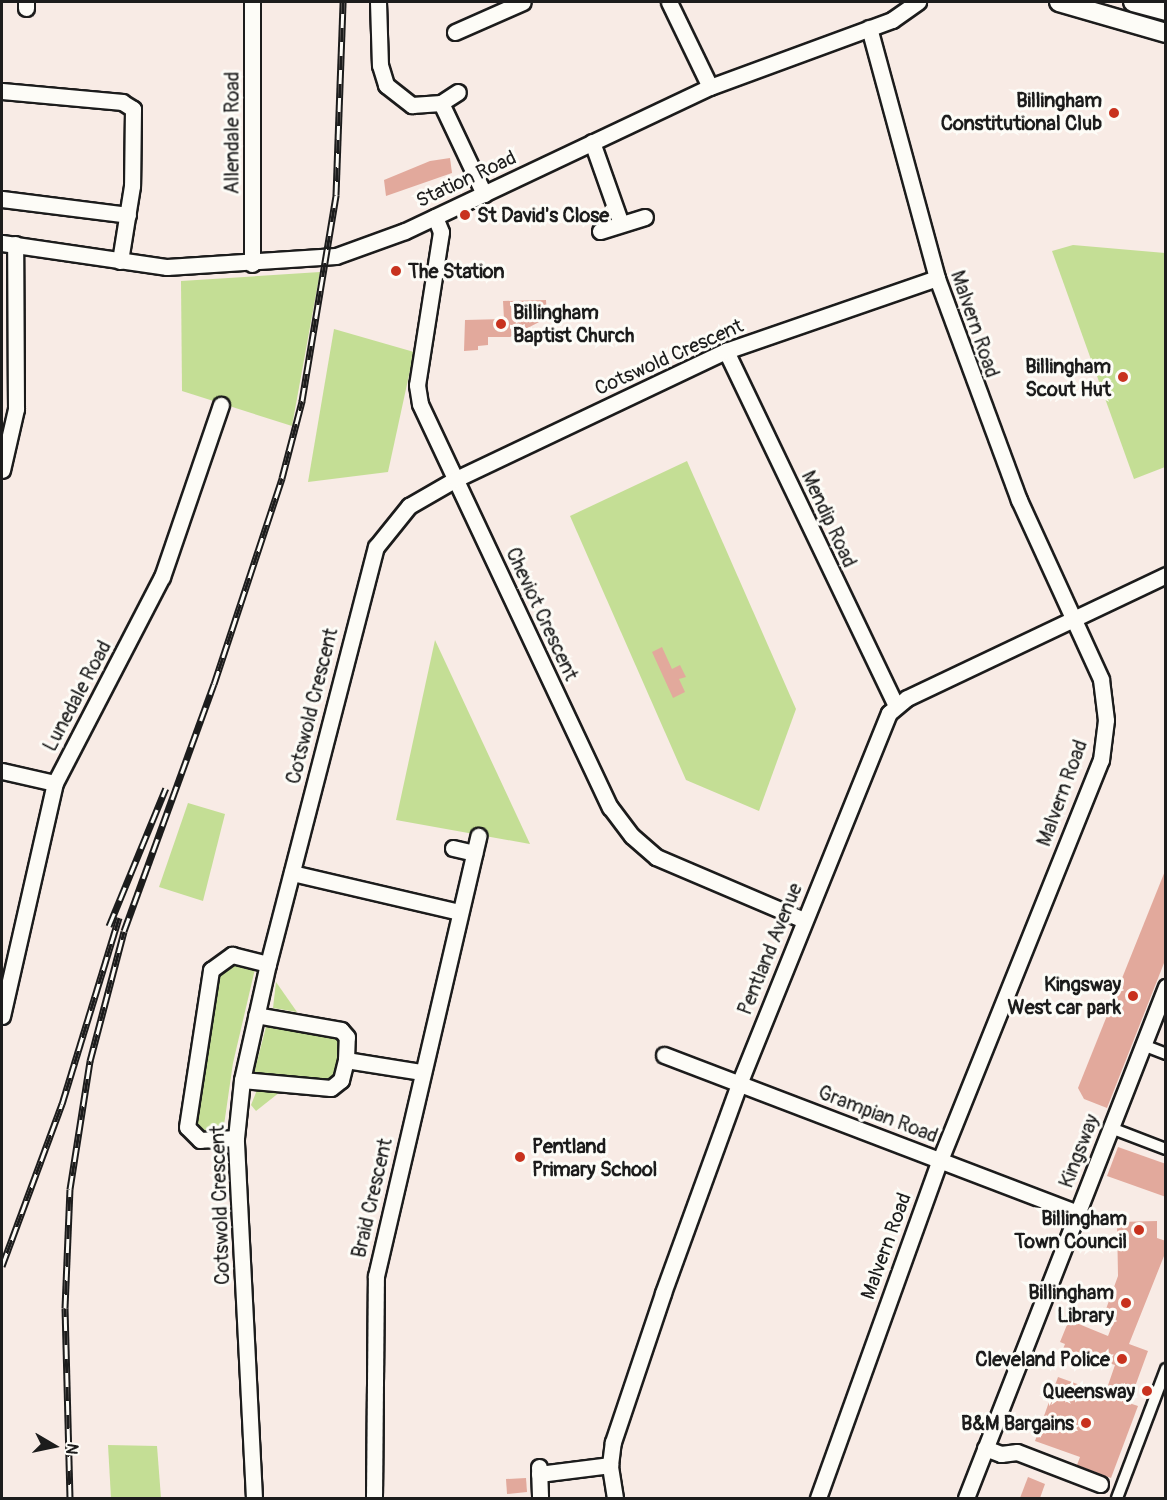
<!DOCTYPE html>
<style>
body{margin:0}
#map{position:relative;width:1167px;height:1500px;overflow:hidden;background:#f8ebe5;font-family:Pangolin,sans-serif}
div>[style]{position:absolute}
[style*='--x']{left:calc(var(--x)*1px);top:calc(var(--y)*1px);width:calc(var(--w)*1px);rotate:calc(var(--a)*1deg)}
.green>*{inset:0;background:#c4de95}
.building>*{inset:0;background:#e2a99c}
.roads{filter:drop-shadow(2px 0 #1c1c1c) drop-shadow(-2px 0 #1c1c1c) drop-shadow(0 2px #1c1c1c) drop-shadow(0 -2px #1c1c1c)}
.pedestrian>*{height:10px;margin:-5px;padding:0 5px;transform-origin:5px;border-radius:5px;background:#fdfcf7}
.minor>*{height:15px;margin:-7.5px;padding:0 7.5px;transform-origin:7.5px;border-radius:7.5px;background:#fdfcf7}
.tertiary>*{height:18px;margin:-9px;padding:0 9px;transform-origin:9px;border-radius:9px;background:#fdfcf7}
.rail>*{height:7px;margin-top:-3.5px;transform-origin:0;background:repeating-linear-gradient(90deg,#fdfcf7 0 14px,#1c1c1c 0 28px);box-sizing:border-box;border-block:2px solid #1c1c1c}
.dots>*{width:16px;height:16px;translate:-50% -50%;box-sizing:border-box;border:3px solid #fdfcf7;border-radius:50%}
span{translate:-50% -50%;white-space:nowrap;text-align:center;line-height:1.15;-webkit-text-stroke:6px #fdfcf7;paint-order:stroke}
.poi-label{font-size:20px;color:#1c1c1c;font-weight:700}
.right{translate:-100% -50%;text-align:right}
.left{translate:0 -50%;text-align:left}
.street-label{font-size:20px;color:#1c1c1c}
.frame{position:absolute;inset:0;border:3px solid #1c1c1c;pointer-events:none}
.north{position:absolute;left:24px;top:1416px;width:60px;height:60px;-webkit-text-stroke:4px #fdfcf7;paint-order:stroke;rotate:99deg;font-size:16px;font-weight:700;line-height:24px;text-align:center;color:#1c1c1c}
.north::after{content:'';display:block;margin:auto;width:21px;height:27px;background:#1c1c1c;clip-path:polygon(50% 0,100% 100%,50% 72%,0 100%)}
</style>
<div id="map">
<div class="green">
<div style="clip-path:polygon(1073px 245px,1165px 253px,1165px 467px,1134px 479px,1052px 251px)"></div>
<div style="clip-path:polygon(320px 272px,292px 426px,182px 391px,181px 281px)"></div>
<div style="clip-path:polygon(334px 329px,414px 352px,388px 472px,308px 482px)"></div>
<div style="clip-path:polygon(687px 461px,796px 709px,759px 811px,686px 780px,570px 516px)"></div>
<div style="clip-path:polygon(435px 640px,530px 844px,396px 820px)"></div>
<div style="clip-path:polygon(188px 803px,225px 814px,203px 901px,159px 887px)"></div>
<div style="clip-path:polygon(235px 960px,255px 969px,233px 1063px,223px 1132px,205px 1133px,194px 1121px,216px 969px)"></div>
<div style="clip-path:polygon(276px 982px,297px 1012px,273px 1008px)"></div>
<div style="clip-path:polygon(267px 1023px,335px 1032px,342px 1043px,336px 1077px,329px 1082px,259px 1077px,254px 1073px)"></div>
<div style="clip-path:polygon(257px 1090px,280px 1092px,256px 1111px,251px 1105px)"></div>
<div style="clip-path:polygon(108px 1445px,157px 1446px,161px 1498px,111px 1498px)"></div>
</div>
<div class="building">
<div style="clip-path:polygon(450px 158px,452px 173px,386px 196px,384px 180px,430px 161px)"></div>
<div style="clip-path:polygon(546px 300px,547px 318px,510px 337px,488px 337px,488px 345px,478px 346px,478px 350px,464px 351px,465px 320px,504px 319px,503px 301px)"></div>
<div style="clip-path:polygon(662px 647px,672px 669px,680px 665px,686px 677px,679px 679px,685px 692px,673px 698px,652px 652px)"></div>
<div style="clip-path:polygon(1165px 871px,1166px 958px,1107px 1108px,1084px 1099px,1078px 1088px)"></div>
<div style="clip-path:polygon(1118px 1147px,1166px 1164px,1166px 1197px,1107px 1176px)"></div>
<div style="clip-path:polygon(1157px 1221px,1157px 1238px,1166px 1241px,1166px 1251px,1129px 1344px,1148px 1351px,1129px 1403px,1138px 1406px,1111px 1478px,1077px 1465px,1080px 1457px,1035px 1441px,1058px 1377px,1105px 1394px,1115px 1365px,1063px 1349px,1065px 1344px,1060px 1342px,1069px 1320px,1108px 1336px,1117px 1313px,1106px 1309px,1118px 1276px,1117px 1222px)"></div>
<div style="clip-path:polygon(1028px 1477px,1045px 1484px,1040px 1498px,1020px 1498px)"></div>
<div style="clip-path:polygon(526px 1478px,527px 1492px,507px 1494px,506px 1479px)"></div>
</div>
<div class="roads">
<div class="pedestrian">
<div style="--x:1143;--y:1045;--w:25;--a:21"></div>
<div style="--x:1111;--y:1128;--w:59;--a:20.9"></div>
<div style="--x:1117;--y:1498;--w:138;--a:-69.2"></div>
</div>
<div class="minor">
<div style="--x:26;--y:2;--w:6;--a:90"></div>
<div style="--x:378;--y:2;--w:63;--a:88.2"></div>
<div style="--x:380;--y:65;--w:21;--a:73"></div>
<div style="--x:386;--y:85;--w:33;--a:38"></div>
<div style="--x:412;--y:105;--w:29;--a:-4"></div>
<div style="--x:441;--y:103;--w:101;--a:64.7"></div>
<div style="--x:669;--y:2;--w:94;--a:64.2"></div>
<div style="--x:455;--y:32;--w:74;--a:-23.8"></div>
<div style="--x:2;--y:91;--w:121;--a:5.2"></div>
<div style="--x:122;--y:102;--w:13;--a:32"></div>
<div style="--x:133;--y:109;--w:77;--a:90.7"></div>
<div style="--x:132;--y:186;--w:76;--a:99.1"></div>
<div style="--x:441;--y:103;--w:20;--a:-33"></div>
<div style="--x:592;--y:142;--w:87;--a:70.5"></div>
<div style="--x:2;--y:199;--w:127;--a:7.2"></div>
<div style="--x:435;--y:217;--w:16;--a:68"></div>
<div style="--x:441;--y:232;--w:155;--a:98.9"></div>
<div style="--x:417;--y:385;--w:19;--a:81"></div>
<div style="--x:420;--y:404;--w:446;--a:64.8"></div>
<div style="--x:610;--y:807;--w:36;--a:53"></div>
<div style="--x:632;--y:836;--w:32;--a:41"></div>
<div style="--x:656;--y:857;--w:161;--a:23.1"></div>
<div style="--x:600;--y:231;--w:47;--a:-17.3"></div>
<div style="--x:2;--y:243;--w:167;--a:8.3"></div>
<div style="--x:167;--y:267;--w:169;--a:-3.7"></div>
<div style="--x:336;--y:256;--w:73;--a:-19.9"></div>
<div style="--x:405;--y:231;--w:337;--a:-25.3"></div>
<div style="--x:710;--y:87;--w:194;--a:-20.2"></div>
<div style="--x:892;--y:20;--w:32;--a:-35"></div>
<div style="--x:252;--y:264;--w:262;--a:-90"></div>
<div style="--x:726;--y:351;--w:391;--a:64.4"></div>
<div style="--x:2;--y:470;--w:63;--a:-77.1"></div>
<div style="--x:16;--y:409;--w:165;--a:-90.3"></div>
<div style="--x:2;--y:771;--w:54;--a:12.8"></div>
<div style="--x:453;--y:848;--w:22;--a:13"></div>
<div style="--x:292;--y:873;--w:172;--a:13.1"></div>
<div style="--x:2;--y:1016;--w:239;--a:-77.2"></div>
<div style="--x:55;--y:783;--w:232;--a:-62.6"></div>
<div style="--x:162;--y:577;--w:182;--a:-71.1"></div>
<div style="--x:664;--y:1055;--w:443;--a:20.9"></div>
<div style="--x:346;--y:1060;--w:77;--a:9"></div>
<div style="--x:242;--y:1080;--w:89;--a:5.1"></div>
<div style="--x:331;--y:1088;--w:13;--a:-39"></div>
<div style="--x:341;--y:1080;--w:21;--a:-76"></div>
<div style="--x:346;--y:1060;--w:23;--a:-88"></div>
<div style="--x:347;--y:1037;--w:9;--a:-131"></div>
<div style="--x:341;--y:1030;--w:86;--a:-170"></div>
<div style="--x:236;--y:1138;--w:36;--a:177"></div>
<div style="--x:200;--y:1140;--w:18;--a:-135"></div>
<div style="--x:187;--y:1127;--w:159;--a:-81.3"></div>
<div style="--x:211;--y:970;--w:26;--a:-36"></div>
<div style="--x:232;--y:955;--w:37;--a:14"></div>
<div style="--x:985;--y:1448;--w:17;--a:21"></div>
<div style="--x:1001;--y:1454;--w:16;--a:-7"></div>
<div style="--x:1017;--y:1452;--w:89;--a:21.1"></div>
<div style="--x:539;--y:1467;--w:31;--a:88"></div>
<div style="--x:539;--y:1474;--w:72;--a:-7.2"></div>
<div style="--x:254;--y:1498;--w:360;--a:-92.9"></div>
<div style="--x:236;--y:1138;--w:58;--a:-84.1"></div>
<div style="--x:242;--y:1080;--w:119;--a:-77.4"></div>
<div style="--x:268;--y:964;--w:431;--a:-75.5"></div>
<div style="--x:376;--y:547;--w:53;--a:-51.2"></div>
<div style="--x:409;--y:506;--w:54;--a:-29.9"></div>
<div style="--x:456;--y:479;--w:299;--a:-25.4"></div>
<div style="--x:726;--y:351;--w:223;--a:-19.1"></div>
<div style="--x:374;--y:1498;--w:222;--a:-89.5"></div>
<div style="--x:376;--y:1276;--w:452;--a:-76.9"></div>
<div style="--x:615;--y:1498;--w:33;--a:-99"></div>
<div style="--x:610;--y:1465;--w:23;--a:-83"></div>
<div style="--x:613;--y:1442;--w:157;--a:-71.4"></div>
<div style="--x:663;--y:1293;--w:222;--a:-70"></div>
<div style="--x:739;--y:1084;--w:400;--a:-68"></div>
<div style="--x:889;--y:713;--w:23;--a:-40"></div>
<div style="--x:907;--y:698;--w:287;--a:-25.4"></div>
<div style="--x:818;--y:1498;--w:359;--a:-70.2"></div>
<div style="--x:940;--y:1160;--w:431;--a:-68.1"></div>
<div style="--x:1101;--y:760;--w:40;--a:-82.9"></div>
<div style="--x:1106;--y:720;--w:41;--a:-97"></div>
<div style="--x:1101;--y:679;--w:197;--a:-114.6"></div>
<div style="--x:1019;--y:500;--w:237;--a:-110.3"></div>
<div style="--x:937;--y:278;--w:259;--a:-105.2"></div>
<div style="--x:966;--y:1498;--w:549;--a:-68.63"></div>
</div>
<div class="tertiary">
<div style="--x:1059;--y:2;--w:111;--a:16.2"></div>
<div style="--x:1133;--y:2;--w:34;--a:15"></div>
</div>
</div>
<div class="rail">
<div style="--x:109;--y:926;--w:149;--a:-67.6"></div>
<div style="--x:2;--y:1266;--w:173;--a:-69.7"></div>
<div style="--x:62;--y:1104;--w:195;--a:-73"></div>
<div style="--x:70;--y:1498;--w:190;--a:-91.5"></div>
<div style="--x:65;--y:1308;--w:119;--a:-87.6"></div>
<div style="--x:70;--y:1189;--w:130;--a:-81.1"></div>
<div style="--x:90;--y:1061;--w:134;--a:-75.3"></div>
<div style="--x:124;--y:931;--w:263;--a:-70"></div>
<div style="--x:214;--y:684;--w:217;--a:-71.7"></div>
<div style="--x:282;--y:478;--w:80;--a:-75.4"></div>
<div style="--x:302;--y:401;--w:209;--a:-80.6"></div>
<div style="--x:336;--y:195;--w:193;--a:-87.9"></div>
</div>
<div class="dots">
<div style="left:1114px;top:113px;background:#c8321e"></div>
<div style="left:465px;top:215px;background:#c8321e"></div>
<div style="left:396px;top:271px;background:#c8321e"></div>
<div style="left:501px;top:324px;background:#c8321e"></div>
<div style="left:1123px;top:377px;background:#c8321e"></div>
<div style="left:1133px;top:996px;background:#c8321e"></div>
<div style="left:520px;top:1157px;background:#c8321e"></div>
<div style="left:1139px;top:1230px;background:#c8321e"></div>
<div style="left:1126px;top:1303px;background:#c8321e"></div>
<div style="left:1122px;top:1359px;background:#c8321e"></div>
<div style="left:1147px;top:1391px;background:#c8321e"></div>
<div style="left:1086px;top:1423px;background:#c8321e"></div>
</div>
<div class="poi-label">
<span class="right" style="left:1102px;top:112px">Billingham<br>Constitutional Club</span>
<span class="left" style="left:477px;top:215px">St David's Close</span>
<span class="left" style="left:408px;top:271px">The Station</span>
<span class="left" style="left:513px;top:324px">Billingham<br>Baptist Church</span>
<span class="right" style="left:1111px;top:378px">Billingham<br>Scout Hut</span>
<span class="right" style="left:1121px;top:996px">Kingsway<br>West car park</span>
<span class="left" style="left:532px;top:1158px">Pentland<br>Primary School</span>
<span class="right" style="left:1127px;top:1230px">Billingham<br>Town Council</span>
<span class="right" style="left:1114px;top:1304px">Billingham<br>Library</span>
<span class="right" style="left:1110px;top:1359px">Cleveland Police</span>
<span class="right" style="left:1135px;top:1391px">Queensway</span>
<span class="right" style="left:1074px;top:1423px">B&amp;M Bargains</span>
</div>
<div class="street-label">
<span style="left:232px;top:133px;rotate:-90deg">Allendale Road</span>
<span style="left:466px;top:179px;rotate:-25deg">Station Road</span>
<span style="left:975px;top:324px;rotate:71deg">Malvern Road</span>
<span style="left:669px;top:357px;rotate:-24deg">Cotswold Crescent</span>
<span style="left:829px;top:519px;rotate:65deg">Mendip Road</span>
<span style="left:542px;top:614px;rotate:65deg">Cheviot Crescent</span>
<span style="left:77px;top:696px;rotate:-62deg">Lunedale Road</span>
<span style="left:312px;top:706px;rotate:-76deg">Cotswold Crescent</span>
<span style="left:1062px;top:793px;rotate:-70deg">Malvern Road</span>
<span style="left:770px;top:949px;rotate:-68deg">Pentland Avenue</span>
<span style="left:878px;top:1114px;rotate:21deg">Grampian Road</span>
<span style="left:1079px;top:1151px;rotate:-69deg">Kingsway</span>
<span style="left:372px;top:1198px;rotate:-77deg">Braid Crescent</span>
<span style="left:220px;top:1205px;rotate:-92deg">Cotswold Crescent</span>
<span style="left:886px;top:1246px;rotate:-70deg">Malvern Road</span>
</div>
<div class="frame"></div>
<div class="north">N</div>
</div>
